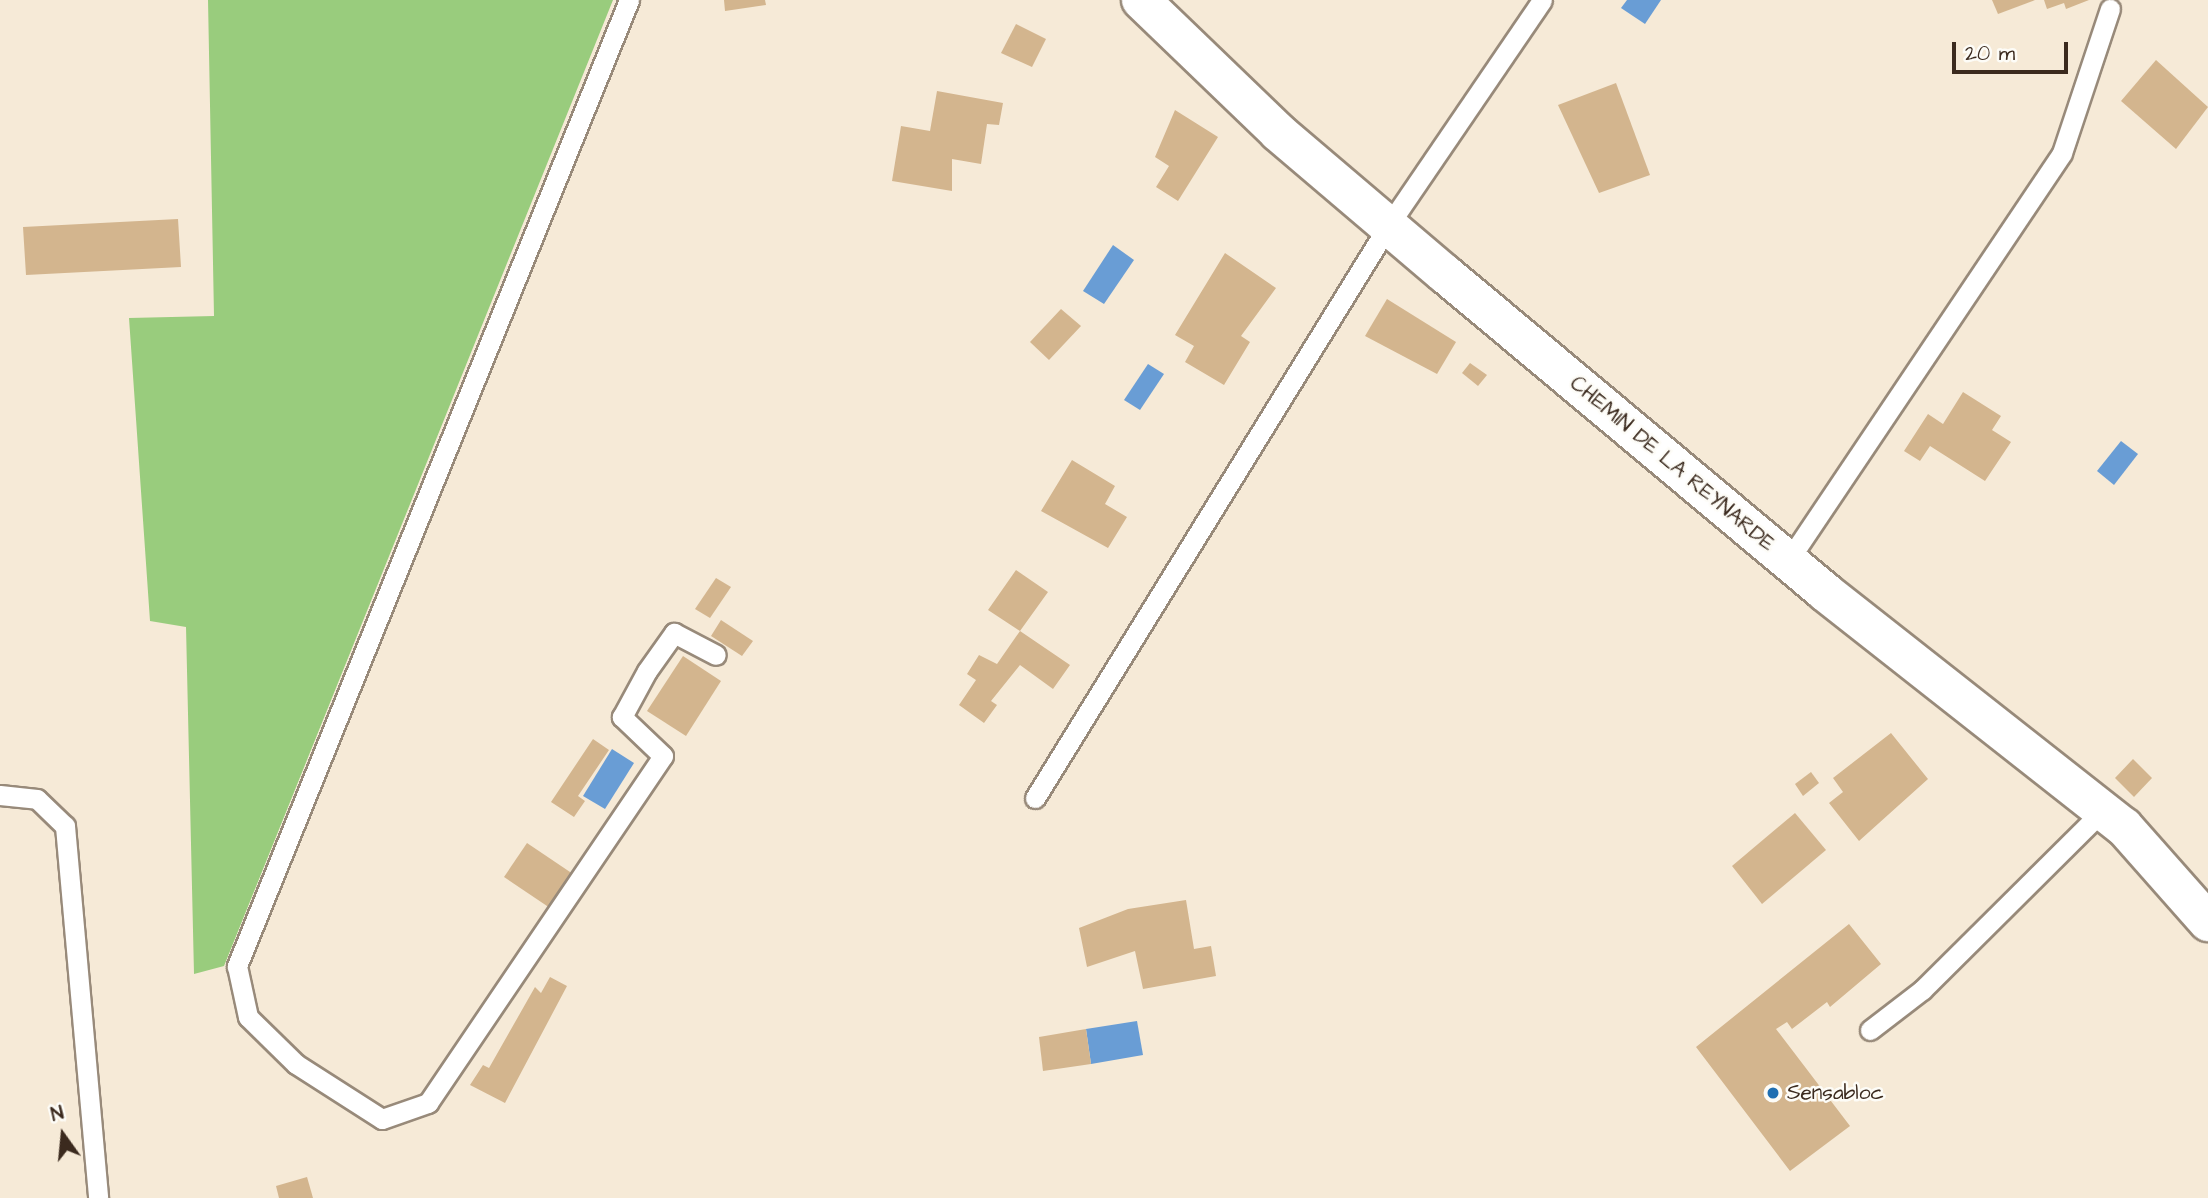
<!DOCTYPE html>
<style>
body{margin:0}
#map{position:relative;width:2208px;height:1198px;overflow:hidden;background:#f6ead7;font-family:"Architects Daughter",sans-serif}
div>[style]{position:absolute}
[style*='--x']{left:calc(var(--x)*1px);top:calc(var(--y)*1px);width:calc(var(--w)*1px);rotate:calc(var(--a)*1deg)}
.green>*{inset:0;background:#99cc7d}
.water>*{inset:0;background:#699dd5}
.building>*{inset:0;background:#d3b58e}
.roads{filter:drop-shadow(2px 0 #988a7a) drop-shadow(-2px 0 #988a7a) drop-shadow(0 2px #988a7a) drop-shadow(0 -2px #988a7a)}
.service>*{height:19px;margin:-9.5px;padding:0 9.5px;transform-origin:9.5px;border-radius:9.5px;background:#fff}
.minor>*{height:38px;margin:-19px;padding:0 19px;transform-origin:19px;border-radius:19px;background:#fff}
.dots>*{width:19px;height:19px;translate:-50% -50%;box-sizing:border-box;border:4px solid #fdfcf7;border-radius:50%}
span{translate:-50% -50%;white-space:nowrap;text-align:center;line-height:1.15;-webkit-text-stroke:5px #fdfcf7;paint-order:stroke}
.street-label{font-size:21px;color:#3b2a1e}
.poi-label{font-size:21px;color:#3b2a1e}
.left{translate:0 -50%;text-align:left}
.north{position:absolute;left:28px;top:1100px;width:70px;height:70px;-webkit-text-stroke:5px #fdfcf7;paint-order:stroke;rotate:345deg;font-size:19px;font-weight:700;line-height:28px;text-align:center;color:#3b2a1e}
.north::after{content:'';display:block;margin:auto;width:24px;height:32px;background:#3b2a1e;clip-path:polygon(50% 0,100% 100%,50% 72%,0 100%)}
.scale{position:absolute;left:1952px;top:42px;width:116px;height:32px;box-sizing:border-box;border:4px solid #3b2a1e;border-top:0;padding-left:9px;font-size:21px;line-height:24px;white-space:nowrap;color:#3b2a1e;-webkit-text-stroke:5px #fdfcf7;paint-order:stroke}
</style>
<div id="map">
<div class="green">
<div style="clip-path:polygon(208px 0,613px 0,224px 966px,194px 974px,186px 627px,150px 621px,129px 318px,214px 316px)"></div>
</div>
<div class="water">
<div style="clip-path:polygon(1627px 0,1661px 0,1645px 24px,1621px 8px)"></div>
<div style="clip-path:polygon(1113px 245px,1134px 260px,1104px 304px,1083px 291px)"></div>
<div style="clip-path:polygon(1148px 364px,1164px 374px,1140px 410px,1124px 400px)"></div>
<div style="clip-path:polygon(2121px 441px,2138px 454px,2114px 485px,2097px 471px)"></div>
<div style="clip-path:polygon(612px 749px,634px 763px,605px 809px,583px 796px)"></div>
<div style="clip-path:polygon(1137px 1021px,1143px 1055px,1091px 1064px,1086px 1029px)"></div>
</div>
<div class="building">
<div style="clip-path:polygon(724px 0,765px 0,766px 5px,725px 11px)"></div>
<div style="clip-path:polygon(1992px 0,2035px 0,1998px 14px)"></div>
<div style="clip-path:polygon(2044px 0,2089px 0,2066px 9px,2064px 3px,2047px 9px)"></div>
<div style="clip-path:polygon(1016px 24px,1046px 39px,1032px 67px,1001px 53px)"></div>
<div style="clip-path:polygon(2156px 60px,2208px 107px,2176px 149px,2121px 101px)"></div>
<div style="clip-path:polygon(1616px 83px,1650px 175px,1599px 193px,1558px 105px)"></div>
<div style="clip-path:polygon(937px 91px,1003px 103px,999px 125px,987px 124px,981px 164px,952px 159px,952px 191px,892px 181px,901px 126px,930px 131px)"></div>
<div style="clip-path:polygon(1175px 110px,1218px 137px,1178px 201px,1156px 187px,1169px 166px,1155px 157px)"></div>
<div style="clip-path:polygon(178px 219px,181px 267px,26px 275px,23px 227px)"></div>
<div style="clip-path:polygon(1225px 253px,1276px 288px,1241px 336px,1250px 342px,1224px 385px,1185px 362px,1194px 346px,1175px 335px)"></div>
<div style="clip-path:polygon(1387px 299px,1456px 342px,1437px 374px,1365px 336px)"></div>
<div style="clip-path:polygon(1061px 309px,1081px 326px,1049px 360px,1030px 342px)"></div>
<div style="clip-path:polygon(1470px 363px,1487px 375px,1478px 386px,1462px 373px)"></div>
<div style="clip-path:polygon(1963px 392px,2001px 416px,1992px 430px,2011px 442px,1985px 481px,1930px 446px,1920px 461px,1904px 451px,1928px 414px,1943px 424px)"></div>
<div style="clip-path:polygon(1072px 460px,1115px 486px,1105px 504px,1127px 517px,1108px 548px,1041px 511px)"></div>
<div style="clip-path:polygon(1016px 570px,1048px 592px,1020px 631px,1070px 665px,1053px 689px,1020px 665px,991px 701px,997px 705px,984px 723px,959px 705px,976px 680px,967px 674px,979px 655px,997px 664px,1020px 631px,988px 610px)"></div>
<div style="clip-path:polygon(716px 578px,731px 587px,710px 618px,695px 609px)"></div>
<div style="clip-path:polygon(721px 620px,753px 641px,742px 656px,711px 636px)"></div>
<div style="clip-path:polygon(683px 656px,721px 681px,686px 736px,647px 711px)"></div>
<div style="clip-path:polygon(1891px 733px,1928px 779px,1859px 841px,1829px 803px,1843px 792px,1833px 778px)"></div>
<div style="clip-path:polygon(593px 739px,609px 750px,578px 796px,585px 801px,574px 817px,551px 802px)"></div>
<div style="clip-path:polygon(2133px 759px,2152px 778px,2134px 797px,2115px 778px)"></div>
<div style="clip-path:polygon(1811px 772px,1819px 783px,1803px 796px,1795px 784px)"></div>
<div style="clip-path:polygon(1795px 813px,1826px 850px,1762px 904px,1732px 866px)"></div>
<div style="clip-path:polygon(527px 843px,573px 874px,550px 908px,504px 877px)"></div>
<div style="clip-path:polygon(1186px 900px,1194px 949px,1211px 946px,1216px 976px,1143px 989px,1135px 951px,1087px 967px,1079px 928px,1128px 909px)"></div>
<div style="clip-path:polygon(1849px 924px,1881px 964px,1830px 1007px,1827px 1002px,1792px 1029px,1787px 1022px,1776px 1029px,1850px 1126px,1790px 1171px,1696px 1047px)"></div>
<div style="clip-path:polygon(550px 977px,567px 986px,505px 1103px,470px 1085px,483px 1065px,489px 1068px,535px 987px,541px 993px)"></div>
<div style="clip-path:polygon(1086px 1029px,1091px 1064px,1043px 1071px,1039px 1037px)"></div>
<div style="clip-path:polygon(307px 1177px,313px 1198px,279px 1198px,276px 1186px)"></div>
</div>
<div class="roads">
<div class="service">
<div style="--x:629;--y:0;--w:1043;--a:112.09"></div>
<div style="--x:237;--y:966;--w:52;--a:77.8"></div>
<div style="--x:248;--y:1017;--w:67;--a:44.4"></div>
<div style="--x:296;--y:1064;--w:102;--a:32.6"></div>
<div style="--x:382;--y:1119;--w:49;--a:-19.2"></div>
<div style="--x:428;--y:1103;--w:419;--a:-55.9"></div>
<div style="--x:663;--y:756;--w:57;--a:-136.4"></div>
<div style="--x:622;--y:717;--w:52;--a:-61.5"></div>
<div style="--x:647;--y:671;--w:47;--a:-54.6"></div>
<div style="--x:674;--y:633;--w:47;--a:27.6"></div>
<div style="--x:1788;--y:561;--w:491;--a:-56.1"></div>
<div style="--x:2062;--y:153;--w:152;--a:-71.6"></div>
<div style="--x:0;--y:795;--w:37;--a:6"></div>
<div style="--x:37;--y:799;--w:39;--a:44"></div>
<div style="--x:65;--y:826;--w:373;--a:84.9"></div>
<div style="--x:1035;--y:798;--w:672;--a:-58.32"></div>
<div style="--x:1388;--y:226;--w:273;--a:-55.7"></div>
<div style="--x:1870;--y:1030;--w:66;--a:-37.6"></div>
<div style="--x:1922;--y:990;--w:255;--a:-44.8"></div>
</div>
<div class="minor">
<div style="--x:1141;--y:0;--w:190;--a:43.9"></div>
<div style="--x:1278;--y:132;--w:219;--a:40.4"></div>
<div style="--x:1445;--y:274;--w:496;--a:39.9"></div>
<div style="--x:1825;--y:592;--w:380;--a:38.2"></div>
<div style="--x:2124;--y:827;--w:127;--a:48.5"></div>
</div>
</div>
<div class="dots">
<div style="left:1773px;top:1093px;background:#1f6fb2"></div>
</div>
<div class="street-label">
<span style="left:1672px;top:464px;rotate:40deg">CHEMIN DE LA REYNARDE</span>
</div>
<div class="poi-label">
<span class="left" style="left:1787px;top:1093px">Sensabloc</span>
</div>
<div class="north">N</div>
<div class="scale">20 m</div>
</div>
